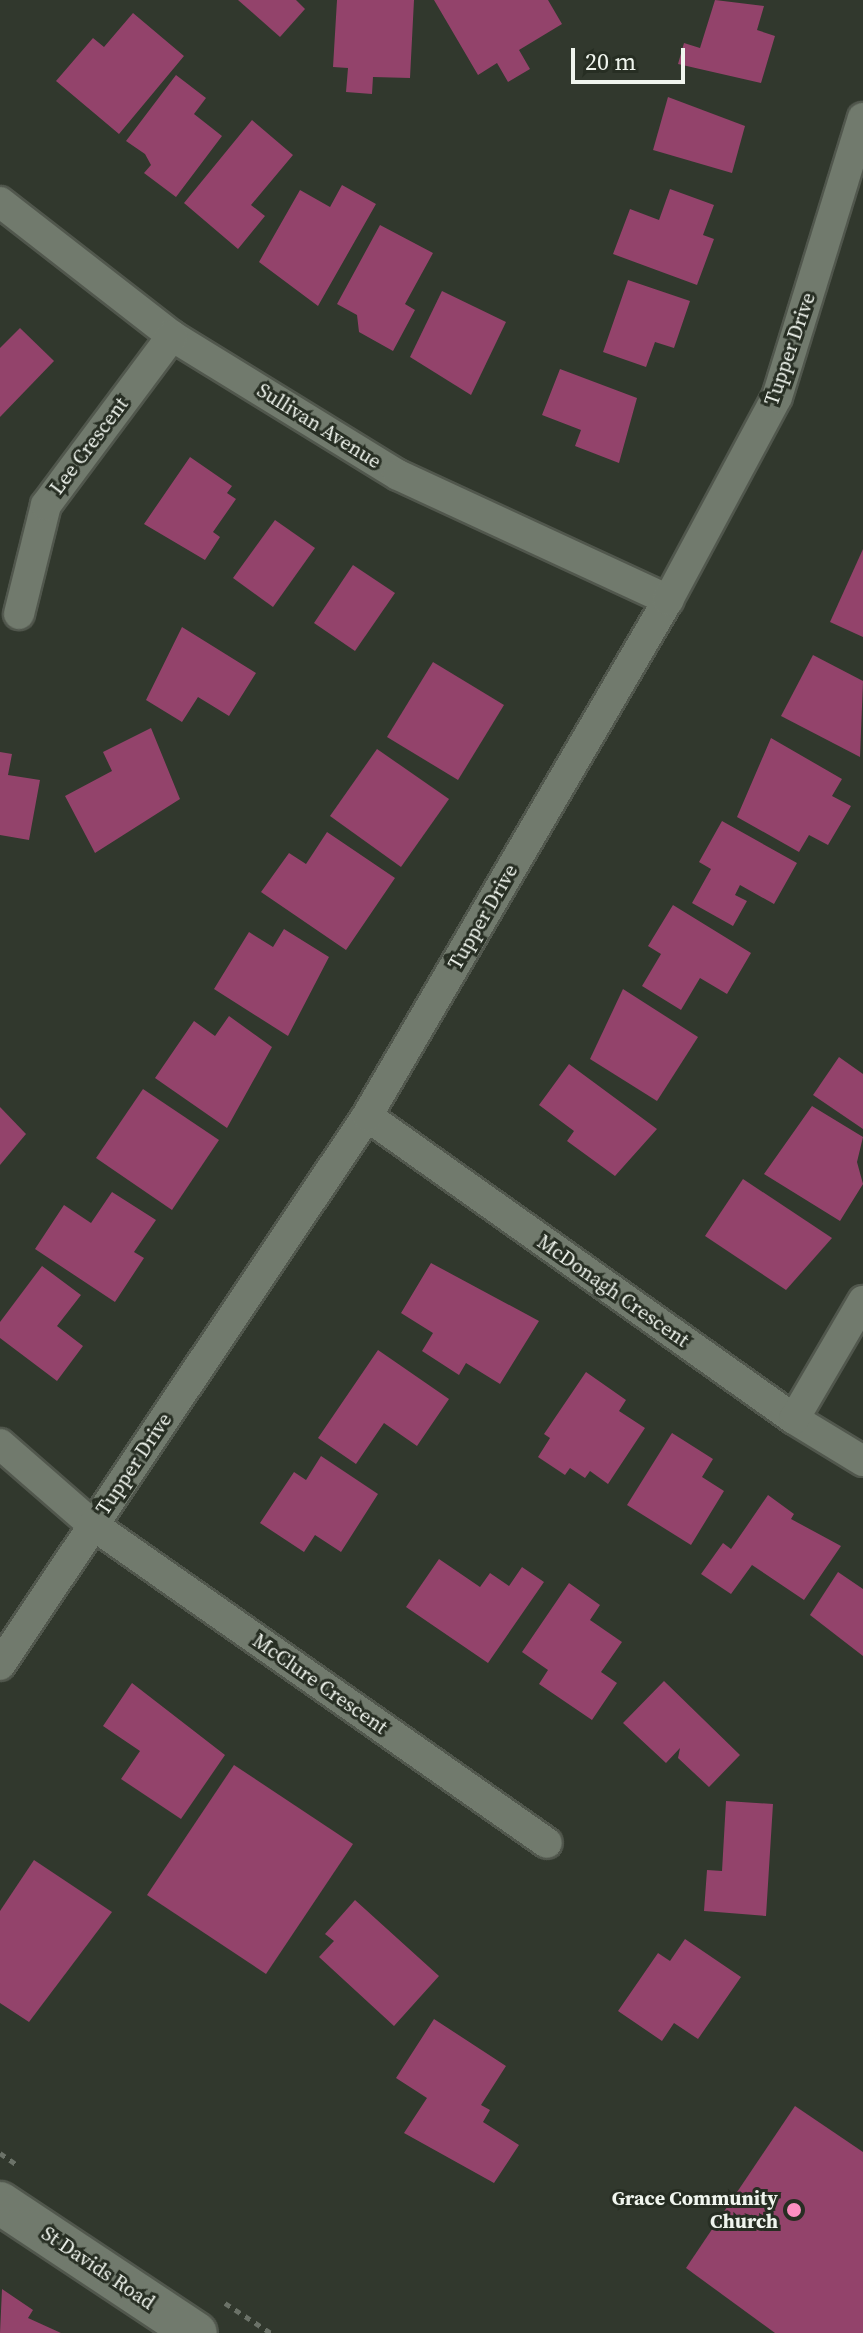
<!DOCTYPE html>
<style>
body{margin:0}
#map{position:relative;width:863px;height:2333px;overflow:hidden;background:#31382d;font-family:"Source Serif 4",serif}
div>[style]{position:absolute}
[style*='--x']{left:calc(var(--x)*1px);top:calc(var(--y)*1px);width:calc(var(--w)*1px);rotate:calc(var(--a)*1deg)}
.building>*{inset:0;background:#93436b}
.path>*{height:5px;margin-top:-2.5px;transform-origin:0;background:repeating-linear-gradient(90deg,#6b7268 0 6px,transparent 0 12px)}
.roads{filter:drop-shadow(2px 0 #51574d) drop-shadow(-2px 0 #51574d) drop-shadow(0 2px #51574d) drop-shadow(0 -2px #51574d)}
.minor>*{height:30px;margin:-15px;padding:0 15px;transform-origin:15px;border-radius:15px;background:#717a6d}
.secondary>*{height:42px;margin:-21px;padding:0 21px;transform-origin:21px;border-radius:21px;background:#717a6d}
.dots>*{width:22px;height:22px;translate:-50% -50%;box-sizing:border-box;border:4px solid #272e23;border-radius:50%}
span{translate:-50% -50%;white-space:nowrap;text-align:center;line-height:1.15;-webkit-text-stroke:6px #272e23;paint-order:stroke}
.street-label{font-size:20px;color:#f0f5ee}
.poi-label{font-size:20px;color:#f0f5ee;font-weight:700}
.right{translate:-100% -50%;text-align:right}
.scale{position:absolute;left:571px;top:48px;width:114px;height:36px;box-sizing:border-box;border:4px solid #f0f5ee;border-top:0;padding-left:10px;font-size:24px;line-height:28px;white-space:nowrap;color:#f0f5ee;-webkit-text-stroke:6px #272e23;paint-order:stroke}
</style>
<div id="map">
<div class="building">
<div style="clip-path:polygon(238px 0,296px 0,305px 9px,280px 37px)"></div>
<div style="clip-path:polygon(337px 0,414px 0,410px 78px,373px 77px,372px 94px,346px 92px,348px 68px,333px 67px)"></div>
<div style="clip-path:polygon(434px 0,548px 0,562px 24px,519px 50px,530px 69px,508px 82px,497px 63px,478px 75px)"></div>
<div style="clip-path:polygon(715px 0,764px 6px,757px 30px,775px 36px,761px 83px,678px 64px,684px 43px,700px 48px)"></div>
<div style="clip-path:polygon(133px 13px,184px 56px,119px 134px,56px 81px,93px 38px,104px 47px)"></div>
<div style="clip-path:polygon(176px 75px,206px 98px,194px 114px,222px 136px,176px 197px,144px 173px,151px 165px,145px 154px,126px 141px)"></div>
<div style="clip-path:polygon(668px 97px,745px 126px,732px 173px,653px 150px)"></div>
<div style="clip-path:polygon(252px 120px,293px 155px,251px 205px,265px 216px,238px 249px,184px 203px)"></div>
<div style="clip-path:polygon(342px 185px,376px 204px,318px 306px,259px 262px,300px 190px,330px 207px)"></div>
<div style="clip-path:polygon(670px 189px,714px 205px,703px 235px,714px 239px,697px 285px,613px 254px,630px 209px,659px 220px)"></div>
<div style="clip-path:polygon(380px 225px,433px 253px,405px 304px,415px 310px,393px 351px,359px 332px,357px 315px,337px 304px)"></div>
<div style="clip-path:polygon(628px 280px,690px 301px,674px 348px,655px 342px,646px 367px,603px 352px)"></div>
<div style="clip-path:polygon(442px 291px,506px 322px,471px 395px,410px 357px)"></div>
<div style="clip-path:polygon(20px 328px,54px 361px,0 417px,0 348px)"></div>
<div style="clip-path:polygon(560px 369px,637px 398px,619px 463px,575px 446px,581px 430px,542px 415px)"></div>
<div style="clip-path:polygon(190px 457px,232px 486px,227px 493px,236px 499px,213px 532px,220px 537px,205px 560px,144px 524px)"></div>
<div style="clip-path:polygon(275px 520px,315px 548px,273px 607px,233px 578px)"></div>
<div style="clip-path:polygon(863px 549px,863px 637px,830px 622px)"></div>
<div style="clip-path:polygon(353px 565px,395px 593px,355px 651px,314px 623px)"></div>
<div style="clip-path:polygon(182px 627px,256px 673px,229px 716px,198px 697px,182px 722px,146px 700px)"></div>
<div style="clip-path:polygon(813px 655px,863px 681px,860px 757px,781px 716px)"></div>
<div style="clip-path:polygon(433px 662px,504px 705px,458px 780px,387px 737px)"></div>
<div style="clip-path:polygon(151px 728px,180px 799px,95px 853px,65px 796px,112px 771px,103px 752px)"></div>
<div style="clip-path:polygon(771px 738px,842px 779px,832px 796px,851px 806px,828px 845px,809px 835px,799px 852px,737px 817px)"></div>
<div style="clip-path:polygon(377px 749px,449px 799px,401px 867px,330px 816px)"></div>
<div style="clip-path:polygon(0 752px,12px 754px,8px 775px,40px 780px,29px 840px,0 835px)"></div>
<div style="clip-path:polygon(722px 821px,797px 863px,774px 904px,740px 885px,735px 895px,747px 901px,733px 926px,692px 903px,711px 869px,699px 862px)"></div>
<div style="clip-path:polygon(327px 832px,395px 878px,346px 950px,261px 892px,289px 853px,306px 864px)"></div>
<div style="clip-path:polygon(673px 905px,751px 953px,727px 994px,700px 978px,681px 1010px,642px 986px,661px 954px,648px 946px)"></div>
<div style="clip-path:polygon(284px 929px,329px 957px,288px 1036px,214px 989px,249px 932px,273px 947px)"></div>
<div style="clip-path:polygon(623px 989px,698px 1037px,657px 1101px,590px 1059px)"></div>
<div style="clip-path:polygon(229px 1016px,272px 1047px,227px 1128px,155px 1078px,194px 1021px,215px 1036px)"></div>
<div style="clip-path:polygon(839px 1057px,863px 1074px,863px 1129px,813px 1095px)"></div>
<div style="clip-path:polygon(569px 1064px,657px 1129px,615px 1176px,567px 1141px,574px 1131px,539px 1105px)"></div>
<div style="clip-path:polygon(143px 1089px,219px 1140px,172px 1210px,96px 1158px)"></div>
<div style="clip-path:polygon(812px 1106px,863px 1137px,857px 1162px,863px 1184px,840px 1221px,764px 1174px)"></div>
<div style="clip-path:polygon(0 1107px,26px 1134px,0 1165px)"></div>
<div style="clip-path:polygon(743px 1179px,832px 1238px,786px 1290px,705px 1236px)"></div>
<div style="clip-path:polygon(112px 1192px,156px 1220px,134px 1252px,144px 1258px,115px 1302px,35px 1249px,64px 1205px,91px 1223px)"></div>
<div style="clip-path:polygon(431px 1263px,539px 1321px,500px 1384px,466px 1363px,459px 1375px,422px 1351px,433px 1333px,401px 1313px)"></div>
<div style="clip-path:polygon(42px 1266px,81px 1295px,57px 1326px,83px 1346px,57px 1381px,0 1338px,0 1322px)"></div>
<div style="clip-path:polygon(378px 1350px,449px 1399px,417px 1446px,384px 1423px,356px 1464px,318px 1438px)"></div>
<div style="clip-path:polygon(586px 1372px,626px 1400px,619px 1411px,645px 1428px,608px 1484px,590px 1471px,585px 1478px,570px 1468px,565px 1475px,538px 1457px,550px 1438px,544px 1434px)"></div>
<div style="clip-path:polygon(672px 1433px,713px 1459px,702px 1477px,724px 1491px,691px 1545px,627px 1505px)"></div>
<div style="clip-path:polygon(321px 1456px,378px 1494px,341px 1552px,315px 1535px,304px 1552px,260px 1523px,294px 1472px,306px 1480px)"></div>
<div style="clip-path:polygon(768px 1495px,794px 1514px,791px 1519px,841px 1546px,804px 1600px,752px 1565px,731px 1594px,701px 1574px,723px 1543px,731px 1549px)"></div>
<div style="clip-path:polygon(439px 1559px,480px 1587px,490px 1573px,509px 1586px,522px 1567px,544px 1582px,488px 1663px,406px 1607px)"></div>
<div style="clip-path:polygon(838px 1572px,863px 1589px,863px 1656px,810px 1615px)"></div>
<div style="clip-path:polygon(569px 1583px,600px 1605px,590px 1620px,622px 1642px,601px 1672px,617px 1683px,592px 1720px,539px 1684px,548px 1670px,522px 1652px)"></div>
<div style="clip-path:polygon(664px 1681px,740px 1755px,709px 1787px,678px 1758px,680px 1748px,666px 1763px,623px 1723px)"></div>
<div style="clip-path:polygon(132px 1683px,225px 1755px,181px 1819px,121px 1779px,140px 1751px,103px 1726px)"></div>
<div style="clip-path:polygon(234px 1765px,353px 1844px,266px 1974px,147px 1895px)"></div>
<div style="clip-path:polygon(726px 1801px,773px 1804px,766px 1916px,704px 1911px,707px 1870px,722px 1871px)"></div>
<div style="clip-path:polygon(34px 1860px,112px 1912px,29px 2022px,0 2003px,0 1911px)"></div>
<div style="clip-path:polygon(355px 1900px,439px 1976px,394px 2026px,319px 1957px,334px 1941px,325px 1934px)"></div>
<div style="clip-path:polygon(685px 1939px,741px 1977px,698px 2039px,674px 2023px,662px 2041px,618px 2011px,658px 1953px,670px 1961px)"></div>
<div style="clip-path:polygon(434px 2019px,506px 2066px,481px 2105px,490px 2110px,483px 2122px,519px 2145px,494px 2183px,404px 2133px,427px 2098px,396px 2078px)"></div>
<div style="clip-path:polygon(795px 2106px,863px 2152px,863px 2333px,775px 2333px,686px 2268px)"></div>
<div style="clip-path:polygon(2px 2289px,33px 2310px,28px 2318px,61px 2333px,0 2333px)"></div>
</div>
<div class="path">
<div style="--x:0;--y:2153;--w:21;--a:35"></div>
<div style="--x:225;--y:2303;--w:55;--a:33.1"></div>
</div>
<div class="roads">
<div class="minor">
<div style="--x:0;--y:202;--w:218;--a:37.9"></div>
<div style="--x:172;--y:336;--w:265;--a:31.6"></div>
<div style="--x:398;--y:475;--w:298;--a:24.8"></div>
<div style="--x:19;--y:614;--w:112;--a:-76.1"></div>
<div style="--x:46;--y:505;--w:211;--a:-53.3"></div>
<div style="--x:367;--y:1116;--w:524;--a:35.36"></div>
<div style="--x:794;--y:1419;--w:81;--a:31.3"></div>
<div style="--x:794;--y:1419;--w:137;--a:-59.7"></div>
<div style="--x:0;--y:1444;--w:123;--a:41.1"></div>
<div style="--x:93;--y:1525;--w:554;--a:35.01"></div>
<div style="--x:0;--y:1665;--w:660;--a:-56.24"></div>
<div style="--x:367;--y:1116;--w:597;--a:-59.74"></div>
<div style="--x:668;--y:600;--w:230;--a:-61.8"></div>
<div style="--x:777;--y:397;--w:292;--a:-72.9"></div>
</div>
<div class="secondary">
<div style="--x:0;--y:2203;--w:235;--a:33.6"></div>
</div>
</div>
<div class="dots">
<div style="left:794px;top:2210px;background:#fc8fc2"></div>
</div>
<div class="street-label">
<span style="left:790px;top:349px;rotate:-71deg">Tupper Drive</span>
<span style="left:319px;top:426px;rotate:32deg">Sullivan Avenue</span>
<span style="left:89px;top:446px;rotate:-53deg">Lee Crescent</span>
<span style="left:483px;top:917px;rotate:-60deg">Tupper Drive</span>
<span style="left:613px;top:1291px;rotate:35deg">McDonagh Crescent</span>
<span style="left:134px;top:1464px;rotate:-56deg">Tupper Drive</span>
<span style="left:320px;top:1684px;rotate:35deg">McClure Crescent</span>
<span style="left:98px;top:2268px;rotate:34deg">St Davids Road</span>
</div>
<div class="poi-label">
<span class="right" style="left:778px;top:2210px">Grace Community<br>Church</span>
</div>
<div class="scale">20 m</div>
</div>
